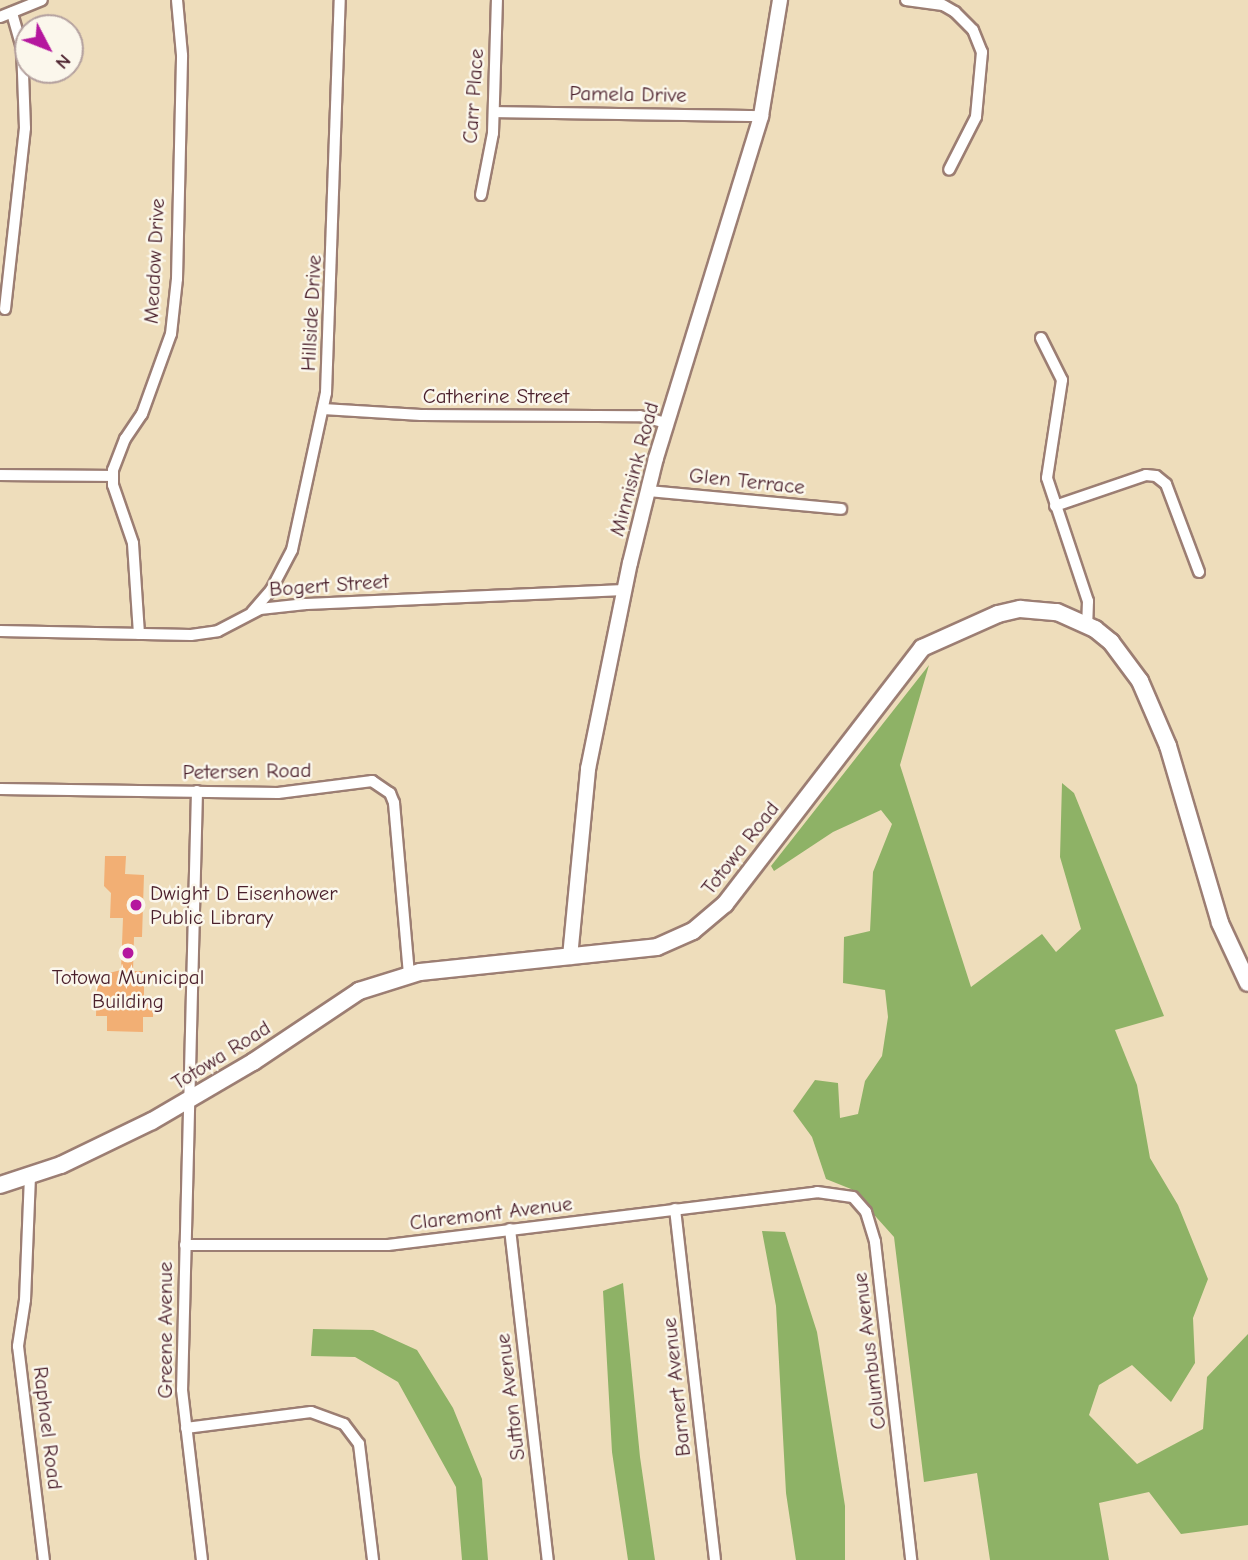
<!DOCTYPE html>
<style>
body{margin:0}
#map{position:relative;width:1248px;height:1560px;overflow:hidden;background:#edb;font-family:"Comic Neue",sans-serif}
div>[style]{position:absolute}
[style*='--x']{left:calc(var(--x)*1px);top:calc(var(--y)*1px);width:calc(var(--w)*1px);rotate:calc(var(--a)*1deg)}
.forest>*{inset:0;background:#8eb266}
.building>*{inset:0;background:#f2af74}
.roads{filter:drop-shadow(2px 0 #9c7e73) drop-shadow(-2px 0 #9c7e73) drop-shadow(0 2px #9c7e73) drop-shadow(0 -2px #9c7e73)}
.minor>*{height:10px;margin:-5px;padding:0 5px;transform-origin:5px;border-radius:5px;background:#fff}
.tertiary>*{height:14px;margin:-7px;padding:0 7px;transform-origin:7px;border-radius:7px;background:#fff}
.secondary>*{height:16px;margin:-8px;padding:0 8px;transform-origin:8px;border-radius:8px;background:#fff}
.dots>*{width:19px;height:19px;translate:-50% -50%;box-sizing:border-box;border:4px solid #fbf7ec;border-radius:50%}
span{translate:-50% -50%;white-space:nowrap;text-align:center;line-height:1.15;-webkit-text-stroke:5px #fbf7ec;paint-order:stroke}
.street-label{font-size:21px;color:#4a1f2b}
.poi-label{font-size:21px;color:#4a1f2b}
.left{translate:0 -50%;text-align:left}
.north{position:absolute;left:14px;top:14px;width:70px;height:70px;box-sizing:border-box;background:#fbf7ec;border:2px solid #b4a19f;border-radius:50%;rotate:132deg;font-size:19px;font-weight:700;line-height:28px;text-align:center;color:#4a1f2b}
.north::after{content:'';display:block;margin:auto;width:24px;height:32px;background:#b5179e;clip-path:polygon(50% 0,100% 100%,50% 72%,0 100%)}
</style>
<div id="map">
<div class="forest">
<div style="clip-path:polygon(929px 665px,900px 765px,971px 987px,1042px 934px,1056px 952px,1081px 929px,1060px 857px,1062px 783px,1074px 793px,1164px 1016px,1115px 1030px,1137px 1085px,1150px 1158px,1178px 1205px,1208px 1279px,1193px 1318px,1195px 1363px,1171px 1402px,1132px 1365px,1099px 1385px,1089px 1415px,1137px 1464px,1203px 1429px,1207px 1377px,1248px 1334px,1248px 1525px,1181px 1534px,1149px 1492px,1099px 1503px,1109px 1560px,990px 1560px,977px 1473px,924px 1482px,894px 1237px,851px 1189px,826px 1179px,812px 1137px,793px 1111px,815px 1080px,838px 1083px,840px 1118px,858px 1114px,865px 1081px,882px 1056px,888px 1017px,885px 990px,843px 983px,844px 937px,870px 931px,873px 872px,892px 824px,881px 810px,833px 832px,774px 871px,771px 866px)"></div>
<div style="clip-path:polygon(762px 1231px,785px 1232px,817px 1332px,845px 1506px,845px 1560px,796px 1560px,786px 1493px,776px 1306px)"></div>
<div style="clip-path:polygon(623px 1283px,640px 1457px,655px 1560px,628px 1560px,612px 1452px,603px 1291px)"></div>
<div style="clip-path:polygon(313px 1329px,373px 1330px,417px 1350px,453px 1408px,482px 1479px,488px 1560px,462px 1560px,456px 1487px,398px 1382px,355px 1357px,311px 1356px)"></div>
</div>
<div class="building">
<div style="clip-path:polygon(105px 856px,126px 856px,125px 874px,144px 875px,142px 937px,134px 937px,133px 971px,144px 971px,144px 997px,153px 997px,153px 1017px,143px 1017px,143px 1032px,107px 1031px,107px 1016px,96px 1016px,97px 976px,121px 970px,123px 918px,110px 918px,111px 893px,104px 886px)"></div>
</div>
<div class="roads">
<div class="minor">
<div style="--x:906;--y:0;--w:37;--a:8"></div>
<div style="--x:943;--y:5;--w:14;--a:30"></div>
<div style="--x:955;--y:12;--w:25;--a:45"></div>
<div style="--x:973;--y:30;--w:24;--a:68"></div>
<div style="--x:982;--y:52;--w:65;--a:95.3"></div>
<div style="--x:976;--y:117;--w:59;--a:117"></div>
<div style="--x:0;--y:17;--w:45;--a:-22"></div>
<div style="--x:494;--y:112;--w:267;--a:0.9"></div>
<div style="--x:481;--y:195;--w:63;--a:-79"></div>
<div style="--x:493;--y:133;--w:133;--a:-88.3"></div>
<div style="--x:5;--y:309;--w:182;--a:-83.7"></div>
<div style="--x:25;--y:128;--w:80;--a:-92.1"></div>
<div style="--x:22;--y:48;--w:37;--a:-106"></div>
<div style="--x:1041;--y:338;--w:47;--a:63.4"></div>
<div style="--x:1062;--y:380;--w:99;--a:98.7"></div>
<div style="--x:1047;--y:478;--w:130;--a:71.6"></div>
<div style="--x:1088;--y:601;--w:23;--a:92"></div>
<div style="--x:323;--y:409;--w:98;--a:3.5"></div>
<div style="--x:421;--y:415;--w:219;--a:0.3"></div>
<div style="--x:640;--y:416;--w:28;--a:15"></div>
<div style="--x:0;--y:475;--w:113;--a:0.5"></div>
<div style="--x:648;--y:491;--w:194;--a:5.3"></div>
<div style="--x:1055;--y:506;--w:96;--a:-18.8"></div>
<div style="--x:1146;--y:475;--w:10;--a:6"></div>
<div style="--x:1156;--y:476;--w:13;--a:39"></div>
<div style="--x:1166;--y:484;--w:94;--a:69.4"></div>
<div style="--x:252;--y:612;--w:29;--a:-49"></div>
<div style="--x:271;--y:590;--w:45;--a:-62.3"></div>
<div style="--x:292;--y:550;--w:161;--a:-77.8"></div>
<div style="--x:326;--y:393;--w:393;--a:-88"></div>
<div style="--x:0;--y:631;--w:191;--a:1.2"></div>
<div style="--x:191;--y:635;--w:27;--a:-8"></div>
<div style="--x:218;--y:631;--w:47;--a:-27.6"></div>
<div style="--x:260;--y:609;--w:46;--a:-6.2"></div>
<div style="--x:306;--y:604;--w:319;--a:-2.5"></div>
<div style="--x:139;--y:634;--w:91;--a:-93.8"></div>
<div style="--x:133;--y:543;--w:61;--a:-109"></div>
<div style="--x:113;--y:485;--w:15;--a:-90"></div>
<div style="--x:113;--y:470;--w:33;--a:-69"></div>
<div style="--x:125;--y:439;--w:30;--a:-56"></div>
<div style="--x:142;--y:414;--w:85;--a:-70.1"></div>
<div style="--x:171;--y:334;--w:55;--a:-83.8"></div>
<div style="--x:177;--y:279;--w:224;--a:-88.7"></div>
<div style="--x:182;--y:55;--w:55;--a:-95.2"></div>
<div style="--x:0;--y:789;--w:278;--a:0.8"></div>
<div style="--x:278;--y:793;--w:95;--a:-7.3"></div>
<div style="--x:372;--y:781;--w:22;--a:34"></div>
<div style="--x:390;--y:793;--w:11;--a:68"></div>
<div style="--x:394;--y:803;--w:174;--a:85"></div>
<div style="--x:197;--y:791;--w:599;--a:91.43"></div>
<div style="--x:182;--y:1390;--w:171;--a:83.3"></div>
<div style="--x:30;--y:1176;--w:124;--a:92.3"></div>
<div style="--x:25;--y:1300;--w:47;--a:98.7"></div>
<div style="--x:18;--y:1346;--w:216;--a:83.1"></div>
<div style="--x:675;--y:1209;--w:353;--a:83.5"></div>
<div style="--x:510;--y:1229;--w:333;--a:83.5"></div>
<div style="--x:185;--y:1245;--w:203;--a:0"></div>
<div style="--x:388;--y:1245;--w:432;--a:-7"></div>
<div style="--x:817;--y:1192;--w:36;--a:8"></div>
<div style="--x:853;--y:1197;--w:20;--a:49"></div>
<div style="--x:866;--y:1212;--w:31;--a:73"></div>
<div style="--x:875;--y:1242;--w:320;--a:83.5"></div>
<div style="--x:186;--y:1428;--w:126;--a:-7.3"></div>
<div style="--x:311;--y:1412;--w:35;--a:20"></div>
<div style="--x:344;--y:1424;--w:25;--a:53"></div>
<div style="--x:359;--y:1444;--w:117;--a:83.1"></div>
</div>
<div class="tertiary">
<div style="--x:570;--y:957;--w:189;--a:-84.5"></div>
<div style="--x:588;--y:769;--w:210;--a:-78.5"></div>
<div style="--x:630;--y:563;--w:108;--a:-76.1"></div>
<div style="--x:656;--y:458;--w:358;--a:-72.9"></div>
<div style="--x:761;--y:116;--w:118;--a:-80.7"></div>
</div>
<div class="secondary">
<div style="--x:0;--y:1185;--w:64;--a:-18.2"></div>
<div style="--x:61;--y:1165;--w:101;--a:-25.8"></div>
<div style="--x:152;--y:1121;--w:117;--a:-30.3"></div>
<div style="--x:253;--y:1062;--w:128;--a:-33.8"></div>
<div style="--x:359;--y:991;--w:64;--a:-17.3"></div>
<div style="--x:420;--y:972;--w:238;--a:-6"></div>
<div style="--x:657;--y:947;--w:39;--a:-24"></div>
<div style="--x:693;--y:931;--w:42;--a:-40.2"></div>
<div style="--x:725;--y:904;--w:323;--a:-52.4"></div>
<div style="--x:922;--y:648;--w:83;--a:-24.1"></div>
<div style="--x:998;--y:614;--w:23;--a:-13"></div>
<div style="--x:1020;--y:609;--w:37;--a:5"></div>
<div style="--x:1057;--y:612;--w:42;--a:24.1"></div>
<div style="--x:1095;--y:629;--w:21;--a:39"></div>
<div style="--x:1111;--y:642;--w:49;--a:53.4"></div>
<div style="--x:1140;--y:681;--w:71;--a:66.7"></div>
<div style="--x:1168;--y:746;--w:184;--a:73.6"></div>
<div style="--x:1220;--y:923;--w:66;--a:65"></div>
</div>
</div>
<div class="dots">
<div style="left:136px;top:905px;background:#b5179e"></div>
<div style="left:128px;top:953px;background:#b5179e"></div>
</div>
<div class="street-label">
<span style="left:628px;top:94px;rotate:1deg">Pamela Drive</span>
<span style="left:473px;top:96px;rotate:-86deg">Carr Place</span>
<span style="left:154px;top:261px;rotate:-87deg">Meadow Drive</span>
<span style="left:311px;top:313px;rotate:-87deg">Hillside Drive</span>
<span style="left:496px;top:396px">Catherine Street</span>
<span style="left:634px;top:469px;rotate:-75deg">Minnisink Road</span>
<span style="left:747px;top:481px;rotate:6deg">Glen Terrace</span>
<span style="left:329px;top:585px;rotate:-4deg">Bogert Street</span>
<span style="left:247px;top:771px;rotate:-1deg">Petersen Road</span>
<span style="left:740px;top:848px;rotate:-52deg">Totowa Road</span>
<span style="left:221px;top:1055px;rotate:-32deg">Totowa Road</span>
<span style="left:491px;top:1213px;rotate:-7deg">Claremont Avenue</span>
<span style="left:165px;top:1330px;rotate:-90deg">Greene Avenue</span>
<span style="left:869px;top:1351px;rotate:-97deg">Columbus Avenue</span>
<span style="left:676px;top:1387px;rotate:-96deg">Barnert Avenue</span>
<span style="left:510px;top:1397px;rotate:-97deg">Sutton Avenue</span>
<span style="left:48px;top:1428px;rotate:83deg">Raphael Road</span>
</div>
<div class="poi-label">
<span class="left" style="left:150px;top:905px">Dwight D Eisenhower<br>Public Library</span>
<span style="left:128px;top:989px">Totowa Municipal<br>Building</span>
</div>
<div class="north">N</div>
</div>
